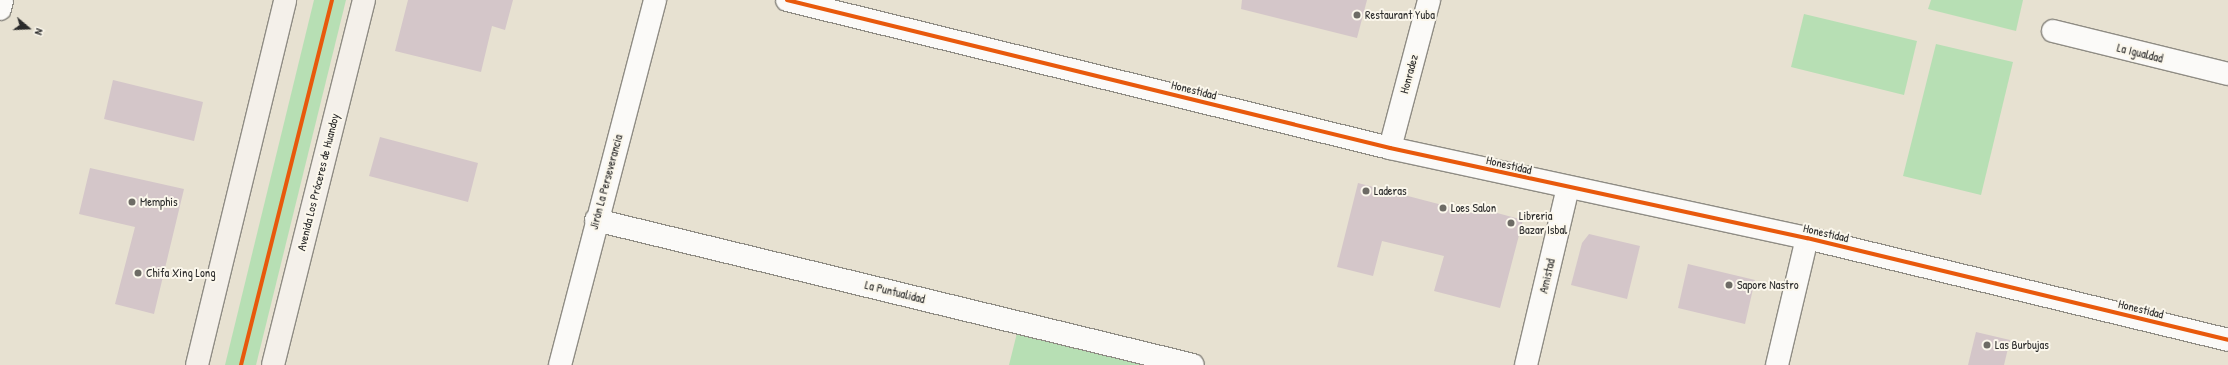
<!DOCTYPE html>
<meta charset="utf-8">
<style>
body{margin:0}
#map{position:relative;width:2228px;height:365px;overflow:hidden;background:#e7e1d1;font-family:"Patrick Hand",sans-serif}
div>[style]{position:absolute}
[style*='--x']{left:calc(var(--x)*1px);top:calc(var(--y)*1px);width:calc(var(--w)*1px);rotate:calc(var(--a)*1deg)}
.green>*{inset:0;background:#b7dfb4}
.building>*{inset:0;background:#d4c6c9}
.roads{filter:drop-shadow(1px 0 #8f8c84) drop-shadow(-1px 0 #8f8c84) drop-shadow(0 1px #8f8c84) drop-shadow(0 -1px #8f8c84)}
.minor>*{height:22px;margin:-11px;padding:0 11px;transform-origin:11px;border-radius:11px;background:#fbfaf8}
.tertiary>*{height:22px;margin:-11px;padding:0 11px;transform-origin:11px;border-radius:11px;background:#fbfaf8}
.secondary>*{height:22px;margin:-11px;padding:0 11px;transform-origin:11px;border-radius:11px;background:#f4f0ea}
.cycleway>*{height:4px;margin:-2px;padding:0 2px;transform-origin:2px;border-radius:2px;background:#e8590c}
.dots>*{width:11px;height:11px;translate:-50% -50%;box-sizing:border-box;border:2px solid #fbf7ec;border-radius:50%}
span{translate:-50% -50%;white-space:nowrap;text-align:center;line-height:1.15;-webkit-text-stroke:4px #fbf7ec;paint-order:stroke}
.poi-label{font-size:12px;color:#2b2b2b}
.left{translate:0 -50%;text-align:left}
.street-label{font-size:12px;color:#2b2b2b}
.north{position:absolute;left:8px;top:8px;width:40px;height:40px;-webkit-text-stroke:3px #fbf7ec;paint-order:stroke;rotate:109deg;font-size:11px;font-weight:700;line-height:16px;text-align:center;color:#2b2b2b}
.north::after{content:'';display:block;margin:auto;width:14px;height:18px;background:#2b2b2b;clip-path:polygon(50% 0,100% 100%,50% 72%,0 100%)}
</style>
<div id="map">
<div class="green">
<div style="clip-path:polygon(314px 0,346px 0,256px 365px,225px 365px)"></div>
<div style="clip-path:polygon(1931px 0,2023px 0,2016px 31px,1928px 9px)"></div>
<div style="clip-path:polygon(1804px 14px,1917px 41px,1904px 95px,1791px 67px)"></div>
<div style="clip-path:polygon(1936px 44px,2013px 62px,1981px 195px,1903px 176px)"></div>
<div style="clip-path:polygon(1017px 333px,1148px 365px,1009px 365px)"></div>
</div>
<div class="building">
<div style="clip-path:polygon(408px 0,513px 0,505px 30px,492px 26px,481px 72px,395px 51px)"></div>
<div style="clip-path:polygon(1242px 0,1367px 0,1357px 38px,1241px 9px)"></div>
<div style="clip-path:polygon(113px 80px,203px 102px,194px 141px,104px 119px)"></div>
<div style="clip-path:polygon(380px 137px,478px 163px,468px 202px,369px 176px)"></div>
<div style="clip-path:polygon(90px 168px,184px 189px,154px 314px,115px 304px,135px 227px,79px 214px)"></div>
<div style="clip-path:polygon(1358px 183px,1473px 213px,1475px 207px,1523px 220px,1500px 308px,1434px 291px,1444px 256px,1382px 241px,1373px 276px,1337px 267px)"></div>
<div style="clip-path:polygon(1589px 234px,1640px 246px,1627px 299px,1571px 285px,1582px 243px)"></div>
<div style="clip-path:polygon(1688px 264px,1755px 280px,1745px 324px,1678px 308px)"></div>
<div style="clip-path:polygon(1976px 332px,2010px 340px,2004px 365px,1968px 365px)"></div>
</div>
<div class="roads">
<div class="minor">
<div style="--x:0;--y:9;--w:9;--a:-77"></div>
<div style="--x:2053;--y:31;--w:180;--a:13.8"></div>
<div style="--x:596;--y:220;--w:614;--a:13.65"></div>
<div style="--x:560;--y:365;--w:377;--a:-75.4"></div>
<div style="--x:1526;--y:365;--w:182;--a:-76.7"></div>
<div style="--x:1777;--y:365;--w:130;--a:-76.7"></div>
</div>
<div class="tertiary">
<div style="--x:787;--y:0;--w:621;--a:13.79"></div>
<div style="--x:1390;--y:148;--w:427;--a:12.2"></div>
<div style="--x:1807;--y:238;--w:433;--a:13.6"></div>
<div style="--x:1390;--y:148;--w:153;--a:-75.2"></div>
</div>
<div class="secondary">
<div style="--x:197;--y:365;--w:375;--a:-76.4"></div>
<div style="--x:273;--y:365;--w:376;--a:-76"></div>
</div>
</div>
<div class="cycleway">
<div style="--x:787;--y:0;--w:621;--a:13.79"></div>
<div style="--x:1390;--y:148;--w:427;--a:12.2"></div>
<div style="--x:1807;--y:238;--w:433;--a:13.6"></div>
<div style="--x:241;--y:365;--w:376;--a:-76"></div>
</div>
<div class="dots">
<div style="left:1357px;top:15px;background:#6d6b65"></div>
<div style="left:1366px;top:191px;background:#6d6b65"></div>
<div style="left:132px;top:202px;background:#6d6b65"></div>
<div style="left:1443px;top:208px;background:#6d6b65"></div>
<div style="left:1511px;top:223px;background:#6d6b65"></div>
<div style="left:138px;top:273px;background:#6d6b65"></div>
<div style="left:1729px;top:285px;background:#6d6b65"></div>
<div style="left:1987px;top:345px;background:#6d6b65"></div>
</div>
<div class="poi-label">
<span class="left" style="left:1365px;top:15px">Restaurant Yuba</span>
<span class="left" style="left:1374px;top:191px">Laderas</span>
<span class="left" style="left:140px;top:202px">Memphis</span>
<span class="left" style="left:1451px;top:208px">Loes Salon</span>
<span class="left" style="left:1519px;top:223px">Libreria<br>Bazar Isbal</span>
<span class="left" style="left:146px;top:273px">Chifa Xing Long</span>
<span class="left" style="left:1737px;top:285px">Sapore Nastro</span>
<span class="left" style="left:1995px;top:345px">Las Burbujas</span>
</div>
<div class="street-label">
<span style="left:2140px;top:53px;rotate:14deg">La Igualdad</span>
<span style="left:1409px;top:74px;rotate:-75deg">Honradez</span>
<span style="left:1194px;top:90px;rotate:14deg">Honestidad</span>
<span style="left:1509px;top:165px;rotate:13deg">Honestidad</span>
<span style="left:318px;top:182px;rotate:-76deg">Avenida Los Próceres de Huandoy</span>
<span style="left:606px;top:182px;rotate:-75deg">Jirón La Perseverancia</span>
<span style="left:1826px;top:233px;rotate:13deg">Honestidad</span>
<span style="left:1547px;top:276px;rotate:-77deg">Amistad</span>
<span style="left:895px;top:292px;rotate:14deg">La Puntualidad</span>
<span style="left:2141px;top:309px;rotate:14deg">Honestidad</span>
</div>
<div class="north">N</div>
</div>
